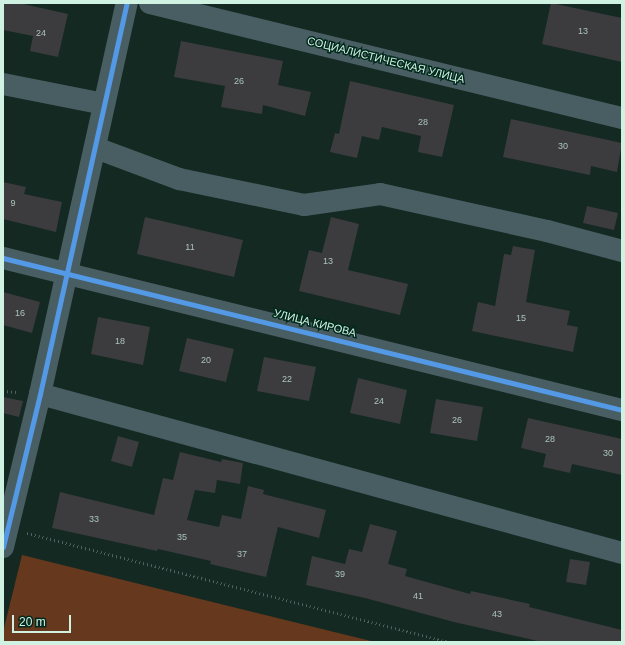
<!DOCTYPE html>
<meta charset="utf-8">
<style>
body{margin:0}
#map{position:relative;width:625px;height:645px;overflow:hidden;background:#132921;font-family:Helvetica,sans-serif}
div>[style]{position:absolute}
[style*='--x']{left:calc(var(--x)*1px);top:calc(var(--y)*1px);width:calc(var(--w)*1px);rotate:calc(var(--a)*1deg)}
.green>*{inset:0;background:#66381d}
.building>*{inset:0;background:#3c3b3e}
.path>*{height:2.5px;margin-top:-1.25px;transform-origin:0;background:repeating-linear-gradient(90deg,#4e6060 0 1px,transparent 0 4px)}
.minor>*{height:22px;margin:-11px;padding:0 11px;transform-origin:11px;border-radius:11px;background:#495e63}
.cycleway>*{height:5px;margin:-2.5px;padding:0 2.5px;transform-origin:2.5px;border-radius:2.5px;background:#5399e6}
span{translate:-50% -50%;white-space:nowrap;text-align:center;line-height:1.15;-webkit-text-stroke:3px #00281b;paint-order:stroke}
.number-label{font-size:9px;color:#aac4ba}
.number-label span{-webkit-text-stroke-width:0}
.street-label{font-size:11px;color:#cff2e3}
.frame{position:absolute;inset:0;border:4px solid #cff2e3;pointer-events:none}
.scale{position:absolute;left:12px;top:615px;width:59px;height:18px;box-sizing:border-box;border:2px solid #cff2e3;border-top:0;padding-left:5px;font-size:12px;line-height:14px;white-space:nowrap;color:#cff2e3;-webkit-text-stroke:3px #00281b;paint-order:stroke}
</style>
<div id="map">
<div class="green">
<div style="clip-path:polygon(22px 555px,375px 642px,8px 642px,3px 641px,3px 632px)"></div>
</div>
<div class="building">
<div style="clip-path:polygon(3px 3px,19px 3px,68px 14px,58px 57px,30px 51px,33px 36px,3px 30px)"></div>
<div style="clip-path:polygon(551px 3px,622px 18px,622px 62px,542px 44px)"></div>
<div style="clip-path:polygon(181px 41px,283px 61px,278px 85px,311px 92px,305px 116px,263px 105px,262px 114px,221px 107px,225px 86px,174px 77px)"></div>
<div style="clip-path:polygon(350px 81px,454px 105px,442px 157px,418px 152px,421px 136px,382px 127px,379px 140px,362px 136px,357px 158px,330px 152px,335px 133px,339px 134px)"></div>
<div style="clip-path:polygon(511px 119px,622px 143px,617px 172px,591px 166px,590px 175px,503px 157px)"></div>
<div style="clip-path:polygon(3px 182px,26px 187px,24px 194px,62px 202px,56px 232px,3px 219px)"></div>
<div style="clip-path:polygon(587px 206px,618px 213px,614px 230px,583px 223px)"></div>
<div style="clip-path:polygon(145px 217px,243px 240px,234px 277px,137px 254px)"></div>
<div style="clip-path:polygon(331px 217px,359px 224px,348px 270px,408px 284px,400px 315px,299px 291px,309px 250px,322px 253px)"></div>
<div style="clip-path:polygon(513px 246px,535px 250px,526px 302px,570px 311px,567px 325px,578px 327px,573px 352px,472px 331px,478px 302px,495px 306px,504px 254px,511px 255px)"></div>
<div style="clip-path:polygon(3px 292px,40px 302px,32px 333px,3px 325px)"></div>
<div style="clip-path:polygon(98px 317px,150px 327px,143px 365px,91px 354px)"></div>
<div style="clip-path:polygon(187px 338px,234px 349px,226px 382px,179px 371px)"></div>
<div style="clip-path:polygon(264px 357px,316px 367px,309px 401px,257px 391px)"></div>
<div style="clip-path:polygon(358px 378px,407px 390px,400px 424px,350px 413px)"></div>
<div style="clip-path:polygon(3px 397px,23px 401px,19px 417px,3px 413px)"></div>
<div style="clip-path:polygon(436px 399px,483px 407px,477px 441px,430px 433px)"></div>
<div style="clip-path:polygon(528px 418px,622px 439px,622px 475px,572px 464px,570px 473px,543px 467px,546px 454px,521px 448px)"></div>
<div style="clip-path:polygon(118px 436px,139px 442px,132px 467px,111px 461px)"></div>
<div style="clip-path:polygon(180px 452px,221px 462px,222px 459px,243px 463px,240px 484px,217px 480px,215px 493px,195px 490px,187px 520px,219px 527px,222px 515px,241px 519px,248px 486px,264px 490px,263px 494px,326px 510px,319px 538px,278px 527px,266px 577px,210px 564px,211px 561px,158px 549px,157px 551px,52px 528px,60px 492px,154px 515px,163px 478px,173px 480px)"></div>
<div style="clip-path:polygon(370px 524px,397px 531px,388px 564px,407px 569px,405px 576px,470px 594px,471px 591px,530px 604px,529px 607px,622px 630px,622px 642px,542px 642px,454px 622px,365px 598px,306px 585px,312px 556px,345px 564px,349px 549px,362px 552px)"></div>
<div style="clip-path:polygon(570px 559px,590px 562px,586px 585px,566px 582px)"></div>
</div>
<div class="path">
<div style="--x:3;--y:391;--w:15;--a:4"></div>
<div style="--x:27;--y:533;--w:436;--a:14.5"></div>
</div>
<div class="minor">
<div style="--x:150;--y:3;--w:486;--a:13.7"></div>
<div style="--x:3;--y:84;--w:103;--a:11.2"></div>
<div style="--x:96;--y:148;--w:89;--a:20.5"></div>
<div style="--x:179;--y:179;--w:128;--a:11.7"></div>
<div style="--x:304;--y:205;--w:77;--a:-8.2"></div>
<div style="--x:380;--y:194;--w:171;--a:12.5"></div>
<div style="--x:547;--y:231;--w:78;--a:14.9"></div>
<div style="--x:3;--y:258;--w:637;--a:13.8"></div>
<div style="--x:40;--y:394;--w:603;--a:15.28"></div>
<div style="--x:3;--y:547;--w:157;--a:-76.4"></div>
<div style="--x:40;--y:394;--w:401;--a:-77.5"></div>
</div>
<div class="cycleway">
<div style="--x:3;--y:258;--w:637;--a:13.8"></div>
<div style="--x:3;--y:547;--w:157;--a:-76.4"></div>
<div style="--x:40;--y:394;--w:401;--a:-77.5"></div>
</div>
<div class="number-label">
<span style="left:583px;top:31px">13</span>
<span style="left:41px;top:33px">24</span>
<span style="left:239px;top:81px">26</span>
<span style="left:423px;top:122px">28</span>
<span style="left:563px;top:146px">30</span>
<span style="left:13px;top:203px">9</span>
<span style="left:190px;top:247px">11</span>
<span style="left:328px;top:261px">13</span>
<span style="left:20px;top:313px">16</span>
<span style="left:521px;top:318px">15</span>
<span style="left:120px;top:341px">18</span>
<span style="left:206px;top:360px">20</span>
<span style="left:287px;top:379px">22</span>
<span style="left:379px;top:401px">24</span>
<span style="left:457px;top:420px">26</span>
<span style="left:550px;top:439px">28</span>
<span style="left:608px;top:453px">30</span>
<span style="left:94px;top:519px">33</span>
<span style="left:182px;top:537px">35</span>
<span style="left:242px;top:554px">37</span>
<span style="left:340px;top:574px">39</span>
<span style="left:418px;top:596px">41</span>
<span style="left:497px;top:614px">43</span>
</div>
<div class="street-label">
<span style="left:386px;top:60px;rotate:14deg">СОЦИАЛИСТИЧЕСКАЯ УЛИЦА</span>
<span style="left:315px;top:323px;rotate:14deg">УЛИЦА КИРОВА</span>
</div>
<div class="frame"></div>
<div class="scale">20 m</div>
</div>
